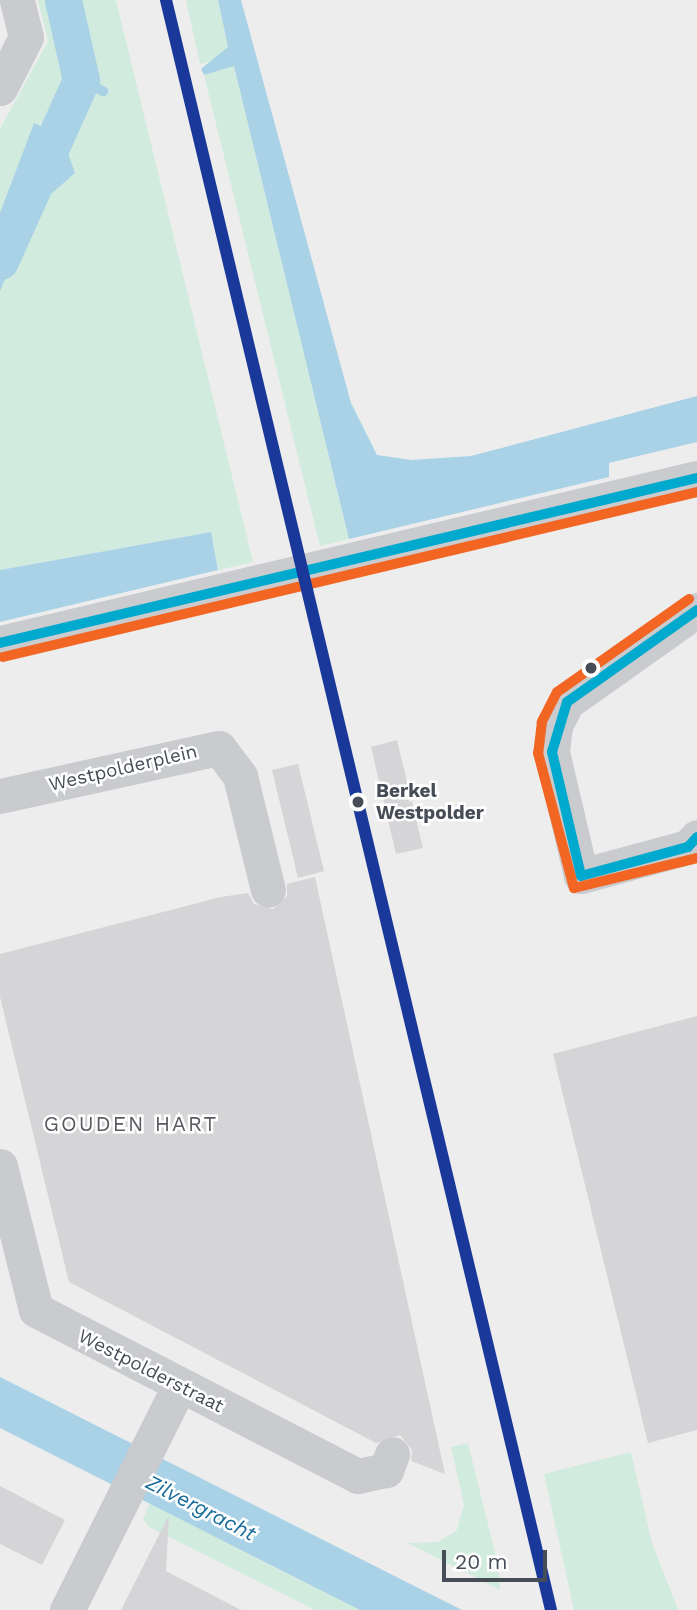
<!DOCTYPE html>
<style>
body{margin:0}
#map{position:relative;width:697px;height:1610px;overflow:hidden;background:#ededed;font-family:"Work Sans",sans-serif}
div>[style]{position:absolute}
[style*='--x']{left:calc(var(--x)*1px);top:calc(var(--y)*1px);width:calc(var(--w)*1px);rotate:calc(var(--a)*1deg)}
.green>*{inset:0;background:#d2ebdf}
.water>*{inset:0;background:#a9d2e7}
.stream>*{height:10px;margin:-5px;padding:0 5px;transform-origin:5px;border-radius:5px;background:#a9d2e7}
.canal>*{height:37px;margin:-18.5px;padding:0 18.5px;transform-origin:18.5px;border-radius:18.5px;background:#a9d2e7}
.building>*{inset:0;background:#d5d5d7}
.minor>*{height:35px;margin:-17.5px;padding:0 17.5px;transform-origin:17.5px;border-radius:17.5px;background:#c9cbce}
.bus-1>*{height:10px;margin:-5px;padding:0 5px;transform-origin:5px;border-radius:5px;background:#00a9ce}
.bus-2>*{height:10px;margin:-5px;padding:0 5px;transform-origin:5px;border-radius:5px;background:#f26522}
.metro-1>*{height:12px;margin:-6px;padding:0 6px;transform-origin:6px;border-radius:6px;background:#1a389a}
.dots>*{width:19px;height:19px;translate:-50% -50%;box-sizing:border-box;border:4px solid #fff;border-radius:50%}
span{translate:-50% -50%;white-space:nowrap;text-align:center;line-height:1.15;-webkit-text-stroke:5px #fff;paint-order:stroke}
.street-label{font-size:19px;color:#464d57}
.stop-label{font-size:19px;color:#464d57;font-weight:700}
.left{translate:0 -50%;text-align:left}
.neighbourhood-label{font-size:21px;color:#595b60;letter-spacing:2px}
.water-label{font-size:21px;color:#176c99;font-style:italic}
.scale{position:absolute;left:442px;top:1550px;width:105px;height:32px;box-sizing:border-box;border:4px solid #464d57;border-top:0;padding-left:9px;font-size:21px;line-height:24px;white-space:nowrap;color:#464d57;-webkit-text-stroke:5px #fff;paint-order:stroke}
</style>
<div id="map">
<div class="green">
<div style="clip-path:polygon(38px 0,116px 0,253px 562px,218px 570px,211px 532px,0 570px,0 129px,48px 41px)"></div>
<div style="clip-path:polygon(186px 0,218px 0,228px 47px,216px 60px,200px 64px)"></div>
<div style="clip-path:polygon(234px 65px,349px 539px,320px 546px,204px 75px)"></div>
<div style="clip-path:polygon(468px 1443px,498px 1565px,500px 1590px,408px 1543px,438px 1542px,457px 1530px,464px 1505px,451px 1447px)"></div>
<div style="clip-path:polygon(631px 1452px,652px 1543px,678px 1610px,574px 1610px,544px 1474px)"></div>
<div style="clip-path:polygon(150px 1503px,360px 1610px,315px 1610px,149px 1527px,143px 1519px)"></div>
</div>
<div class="water">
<div style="clip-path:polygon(218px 0,241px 0,351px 403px,377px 455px,411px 460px,471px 456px,697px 396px,697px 442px,609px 463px,609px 477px,349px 539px,234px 66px,204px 75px,201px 69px,228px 47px)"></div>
<div style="clip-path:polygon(34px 123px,62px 136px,75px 173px,34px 209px,0 291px,0 213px)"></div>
<div style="clip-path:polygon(211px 532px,218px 570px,0 622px,0 570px)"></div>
<div style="clip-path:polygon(0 1377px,462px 1610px,360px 1610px,0 1428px)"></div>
</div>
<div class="stream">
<div style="--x:81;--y:80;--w:25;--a:27"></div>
</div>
<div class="canal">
<div style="--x:0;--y:261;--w:198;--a:-65.9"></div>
<div style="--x:81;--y:80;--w:82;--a:-102.7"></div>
</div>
<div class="building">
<div style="clip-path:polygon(397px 740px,423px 848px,396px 854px,371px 747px)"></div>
<div style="clip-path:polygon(298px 764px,324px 871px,298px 878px,272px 770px)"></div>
<div style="clip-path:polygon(315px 877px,445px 1474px,411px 1461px,412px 1450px,400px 1435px,376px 1443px,69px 1282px,0 997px,0 954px,221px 897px,248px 893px,254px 904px,273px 909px,287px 896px,287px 884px)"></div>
<div style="clip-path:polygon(697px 1016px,697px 1430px,648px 1443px,553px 1054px)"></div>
<div style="clip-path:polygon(0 1486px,65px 1520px,42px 1565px,0 1544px)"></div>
<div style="clip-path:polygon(169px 1515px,166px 1571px,241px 1610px,121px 1610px)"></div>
</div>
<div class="minor">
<div style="--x:0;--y:88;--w:57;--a:-63"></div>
<div style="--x:26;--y:37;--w:38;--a:-104"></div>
<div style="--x:697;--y:610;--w:159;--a:144.7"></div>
<div style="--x:567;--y:702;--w:27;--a:117"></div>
<div style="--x:555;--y:726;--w:26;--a:97"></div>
<div style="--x:552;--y:752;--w:127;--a:76.8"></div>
<div style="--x:581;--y:876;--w:111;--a:-15.2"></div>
<div style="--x:688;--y:847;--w:13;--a:-48"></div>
<div style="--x:0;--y:643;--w:716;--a:-13.32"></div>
<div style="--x:0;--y:796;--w:224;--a:-12.4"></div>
<div style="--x:219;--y:748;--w:35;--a:53"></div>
<div style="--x:240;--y:776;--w:117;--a:76.2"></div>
<div style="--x:0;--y:1166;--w:148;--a:76"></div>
<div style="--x:36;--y:1310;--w:362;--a:27.3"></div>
<div style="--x:358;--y:1476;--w:29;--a:-12"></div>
<div style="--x:386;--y:1470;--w:17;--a:-69"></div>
<div style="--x:67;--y:1610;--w:250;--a:-63.4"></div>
</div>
<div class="bus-1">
<div style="--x:697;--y:610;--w:159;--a:144.7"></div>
<div style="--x:567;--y:702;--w:52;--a:106.7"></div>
<div style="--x:552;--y:752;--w:127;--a:76.8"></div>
<div style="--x:581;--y:876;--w:111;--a:-15.2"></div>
<div style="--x:688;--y:847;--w:13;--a:-48"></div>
<div style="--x:0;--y:643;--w:716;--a:-13.32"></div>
</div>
<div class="bus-2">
<div style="--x:689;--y:599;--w:161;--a:144.8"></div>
<div style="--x:557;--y:692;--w:34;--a:117"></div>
<div style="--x:542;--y:722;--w:31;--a:97"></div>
<div style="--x:538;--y:753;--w:140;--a:75.1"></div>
<div style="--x:574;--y:888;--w:127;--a:-13.7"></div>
<div style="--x:3;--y:657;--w:713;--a:-13.37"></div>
</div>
<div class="metro-1">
<div style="--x:166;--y:0;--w:1655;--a:76.55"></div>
</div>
<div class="dots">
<div style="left:591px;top:668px;background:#464d57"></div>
<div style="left:358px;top:802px;background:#464d57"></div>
</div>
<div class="street-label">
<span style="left:123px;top:768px;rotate:-13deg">Westpolderplein</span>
<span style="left:151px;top:1371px;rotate:27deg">Westpolderstraat</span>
</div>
<div class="stop-label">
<span class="left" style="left:376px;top:802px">Berkel<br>Westpolder</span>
</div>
<div class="neighbourhood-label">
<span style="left:131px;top:1124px">GOUDEN HART</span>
</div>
<div class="water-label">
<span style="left:201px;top:1508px;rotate:27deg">Zilvergracht</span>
</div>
<div class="scale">20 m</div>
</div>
